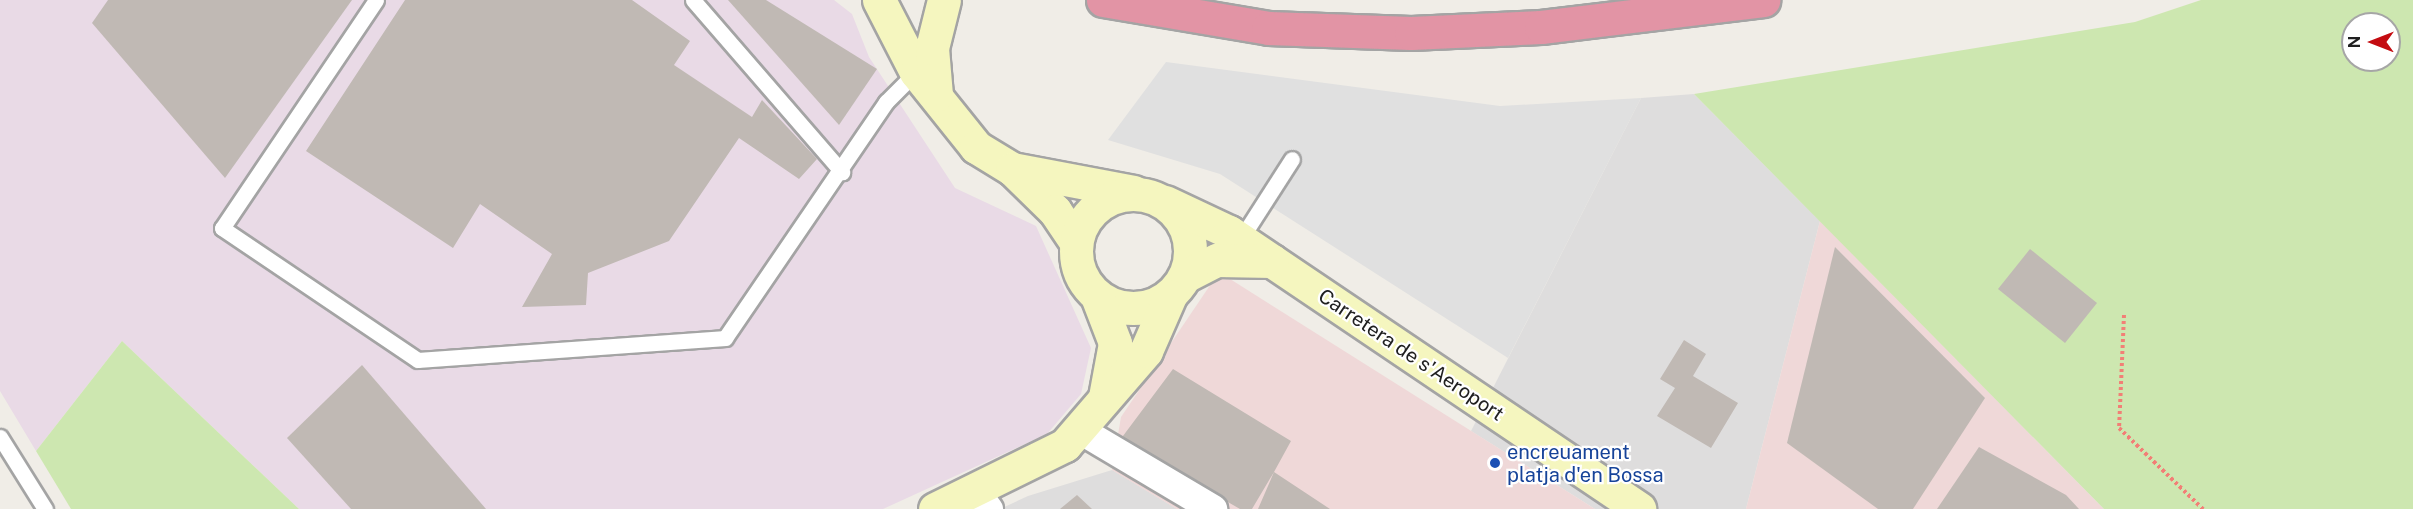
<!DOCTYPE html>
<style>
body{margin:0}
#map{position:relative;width:2413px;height:509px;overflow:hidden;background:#f0ede7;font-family:"Public Sans",sans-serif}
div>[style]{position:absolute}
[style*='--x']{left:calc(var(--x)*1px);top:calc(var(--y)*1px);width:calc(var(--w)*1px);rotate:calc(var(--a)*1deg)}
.residential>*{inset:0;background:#dedddd}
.commercial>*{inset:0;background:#efd8d8}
.industrial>*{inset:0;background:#e9dae6}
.grass>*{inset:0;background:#cde7b0}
.parking>*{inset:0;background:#e0e0e0}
.building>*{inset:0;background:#c0b9b4}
.path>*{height:4px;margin-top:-2px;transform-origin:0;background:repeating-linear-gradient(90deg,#f27f76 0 3px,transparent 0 6px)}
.roads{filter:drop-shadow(2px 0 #a4a4a4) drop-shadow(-2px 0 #a4a4a4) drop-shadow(0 2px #a4a4a4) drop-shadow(0 -2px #a4a4a4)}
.lane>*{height:15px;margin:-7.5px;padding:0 7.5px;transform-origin:7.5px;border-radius:7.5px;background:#fff}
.street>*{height:28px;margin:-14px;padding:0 14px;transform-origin:14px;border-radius:14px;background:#fff}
.secondary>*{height:33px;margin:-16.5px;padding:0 16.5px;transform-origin:16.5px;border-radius:16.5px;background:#f5f6bf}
.secondary>.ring{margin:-16.5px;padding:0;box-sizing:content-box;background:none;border:33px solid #f5f6bf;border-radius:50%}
.highway>*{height:33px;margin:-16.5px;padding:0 16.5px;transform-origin:16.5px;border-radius:16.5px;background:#e294a5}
.dots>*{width:16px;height:16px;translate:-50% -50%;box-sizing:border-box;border:3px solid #fff;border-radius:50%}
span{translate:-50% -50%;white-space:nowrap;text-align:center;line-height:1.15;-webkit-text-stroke:4.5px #fff;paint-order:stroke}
.street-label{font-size:20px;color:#202020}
.transit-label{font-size:20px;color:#164399}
.left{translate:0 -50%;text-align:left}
.north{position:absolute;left:2341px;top:12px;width:60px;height:60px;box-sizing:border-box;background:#fff;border:2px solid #a6a6a6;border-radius:50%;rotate:270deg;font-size:16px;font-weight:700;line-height:24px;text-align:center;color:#202020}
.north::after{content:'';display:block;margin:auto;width:21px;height:27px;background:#c40c11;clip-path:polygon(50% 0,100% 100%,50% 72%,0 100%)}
</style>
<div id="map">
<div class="residential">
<div style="clip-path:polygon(1694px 94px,1820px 221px,1746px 509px,1595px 509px,1471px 431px,1641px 98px)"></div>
<div style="clip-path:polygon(1112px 470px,1177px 509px,1000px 509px,1028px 496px)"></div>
</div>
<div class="commercial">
<div style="clip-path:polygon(1820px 221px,2104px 509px,1746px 509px)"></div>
<div style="clip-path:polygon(1219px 272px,1595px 509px,1177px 509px,1112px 470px,1121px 417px)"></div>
</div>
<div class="industrial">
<div style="clip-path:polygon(0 0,834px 0,852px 14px,869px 57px,955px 188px,1036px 226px,1091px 348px,1081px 394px,1047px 434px,883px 509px,299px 509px,122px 341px,36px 451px,0 391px)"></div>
</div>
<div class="grass">
<div style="clip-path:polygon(evenodd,2201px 0,2413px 0,2413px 509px,2104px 509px,1694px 94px,2135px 22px,2201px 0,2353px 24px,2389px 24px,2389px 60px,2353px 60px,2353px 24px)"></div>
<div style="clip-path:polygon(122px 341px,299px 509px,71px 509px,36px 451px)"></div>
</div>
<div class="parking">
<div style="clip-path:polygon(1166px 62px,1500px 106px,1641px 98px,1508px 358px,1220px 174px,1108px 140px)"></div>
</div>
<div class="building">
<div style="clip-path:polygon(108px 0,352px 0,225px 178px,92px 23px)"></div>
<div style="clip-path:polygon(405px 0,632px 0,690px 41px,674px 65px,752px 117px,762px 100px,817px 159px,799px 179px,739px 138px,669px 241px,588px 273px,586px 305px,522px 307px,552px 254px,480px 204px,453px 248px,306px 151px)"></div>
<div style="clip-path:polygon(728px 0,766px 0,877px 69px,839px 125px)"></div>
<div style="clip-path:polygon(1835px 247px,1985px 398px,1913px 509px,1878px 509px,1787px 443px)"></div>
<div style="clip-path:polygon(2030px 249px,2097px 303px,2065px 343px,1998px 289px)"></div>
<div style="clip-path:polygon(1684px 340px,1706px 354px,1693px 376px,1738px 403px,1711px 448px,1657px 416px,1675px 388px,1660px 379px)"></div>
<div style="clip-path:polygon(362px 365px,486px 509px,351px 509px,287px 438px)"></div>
<div style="clip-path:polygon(1173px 369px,1291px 441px,1274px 472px,1330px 509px,1258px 509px,1274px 472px,1252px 509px,1240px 509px,1120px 440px)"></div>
<div style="clip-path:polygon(1979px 447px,2066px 495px,2079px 509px,1937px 509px)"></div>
<div style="clip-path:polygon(1077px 495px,1092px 509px,1060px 509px)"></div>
</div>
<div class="path">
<div style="--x:2124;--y:315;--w:113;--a:92.5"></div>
<div style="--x:2119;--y:428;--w:117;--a:44"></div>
</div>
<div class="roads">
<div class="lane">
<div style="--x:376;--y:0;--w:275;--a:124"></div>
<div style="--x:222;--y:228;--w:236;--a:34"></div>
<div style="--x:418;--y:360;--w:308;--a:-4.1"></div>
<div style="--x:725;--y:338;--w:286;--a:-55.7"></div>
<div style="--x:886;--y:102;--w:42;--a:-45"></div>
<div style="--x:693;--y:0;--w:228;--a:49.1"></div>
<div style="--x:1240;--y:240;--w:96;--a:-57.3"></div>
<div style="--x:0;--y:437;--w:85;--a:58"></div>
</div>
<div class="street">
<div style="--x:1080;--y:430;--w:155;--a:30.7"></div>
<div style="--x:975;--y:490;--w:24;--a:54"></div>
</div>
<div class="secondary">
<div style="--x:879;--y:0;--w:81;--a:62.8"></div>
<div style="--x:916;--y:72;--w:96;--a:51.3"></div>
<div style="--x:976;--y:147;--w:42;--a:31.4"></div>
<div style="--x:1012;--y:169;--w:124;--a:10.7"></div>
<div style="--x:936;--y:95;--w:47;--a:-94.9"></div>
<div style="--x:932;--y:48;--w:49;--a:-76"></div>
<div style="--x:1012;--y:169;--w:60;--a:44.3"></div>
<div style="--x:1055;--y:211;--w:37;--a:56"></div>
<div class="ring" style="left:1076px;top:194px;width:81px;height:81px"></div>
<div style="--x:1165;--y:202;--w:71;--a:25.1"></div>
<div style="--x:1229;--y:232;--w:495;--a:34"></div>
<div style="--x:1185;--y:276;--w:36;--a:-27"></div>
<div style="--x:1217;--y:260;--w:55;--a:1"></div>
<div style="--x:1097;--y:296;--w:50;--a:69"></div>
<div style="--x:1115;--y:343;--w:55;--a:100.5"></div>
<div style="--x:935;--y:509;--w:145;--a:-26.2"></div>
<div style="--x:1065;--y:445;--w:124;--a:-49.2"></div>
<div style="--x:1146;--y:351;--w:60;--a:-66.4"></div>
</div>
<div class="highway">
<div style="--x:1103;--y:0;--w:167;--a:9.6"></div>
<div style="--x:1268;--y:28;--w:143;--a:2"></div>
<div style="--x:1411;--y:33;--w:130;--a:-2.6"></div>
<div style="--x:1541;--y:27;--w:224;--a:-6.9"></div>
</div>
</div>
<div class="dots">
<div style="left:1495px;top:463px;background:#1a4fb4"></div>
</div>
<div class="street-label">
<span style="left:1411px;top:355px;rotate:34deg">Carretera de s'Aeroport</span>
</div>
<div class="transit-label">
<span class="left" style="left:1507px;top:464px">encreuament<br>platja d'en Bossa</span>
</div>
<div class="north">N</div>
</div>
